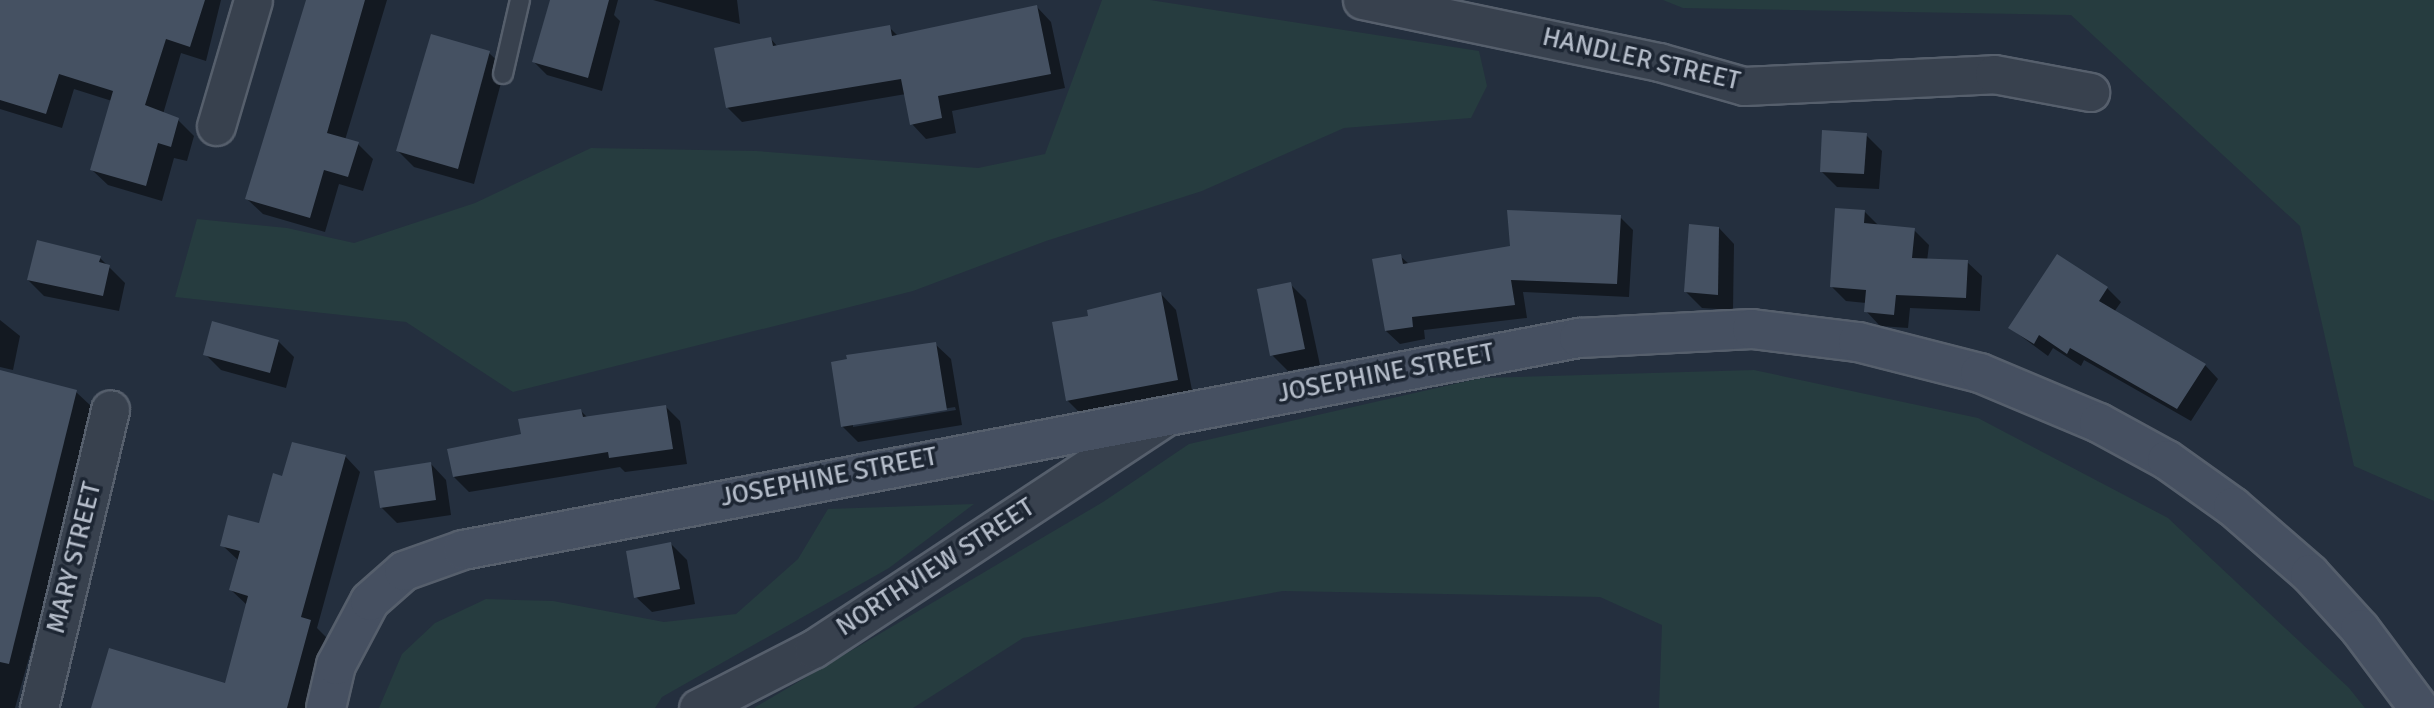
<!DOCTYPE html>
<style>
body{margin:0}
#map{position:relative;width:2434px;height:708px;overflow:hidden;background:#242f3e;font-family:Signika,sans-serif}
div>[style]{position:absolute}
[style*='--x']{left:calc(var(--x)*1px);top:calc(var(--y)*1px);width:calc(var(--w)*1px);rotate:calc(var(--a)*1deg)}
.green>*{inset:0;background:#263c3f}
.shadow>*{inset:0;background:#0007}
.building>*{inset:0;background:#455162}
.roads{filter:drop-shadow(2px 0 #565f6c) drop-shadow(-2px 0 #565f6c) drop-shadow(0 2px #565f6c) drop-shadow(0 -2px #565f6c)}
.lane>*{height:18px;margin:-9px;padding:0 9px;transform-origin:9px;border-radius:9px;background:#38414e}
.street>*{height:37px;margin:-18.5px;padding:0 18.5px;transform-origin:18.5px;border-radius:18.5px;background:#38414e}
.secondary>*{height:38px;margin:-19px;padding:0 19px;transform-origin:19px;border-radius:19px;background:#465061}
span{translate:-50% -50%;white-space:nowrap;text-align:center;line-height:1.15;-webkit-text-stroke:7px #1d2633;paint-order:stroke}
.street-label{font-size:26px;color:#b4bcc9}
</style>
<div id="map">
<div class="green">
<div style="clip-path:polygon(1102px 0,1150px 0,1479px 51px,1487px 86px,1471px 118px,1344px 128px,1202px 191px,1046px 241px,913px 291px,513px 392px,406px 322px,175px 297px,197px 219px,287px 228px,354px 243px,475px 203px,591px 148px,756px 151px,978px 168px,1045px 154px)"></div>
<div style="clip-path:polygon(1663px 0,2434px 0,2434px 501px,2354px 466px,2300px 226px,2071px 15px,1683px 8px)"></div>
<div style="clip-path:polygon(1754px 370px,1978px 418px,2168px 518px,2349px 688px,2365px 708px,1659px 708px,1662px 625px,1600px 597px,1283px 591px,1023px 638px,913px 708px,754px 708px,1103px 502px,1189px 444px,1481px 378px)"></div>
<div style="clip-path:polygon(974px 504px,889px 568px,662px 697px,655px 708px,379px 708px,402px 654px,435px 623px,486px 599px,553px 601px,664px 622px,736px 614px,798px 559px,828px 509px)"></div>
</div>
<div class="shadow">
<div style="clip-path:polygon(0 0,221px 0,206px 61px,181px 53px,163px 114px,178px 120px,194px 136px,187px 161px,174px 158px,162px 201px,108px 185px,92px 170px,112px 101px,74px 89px,62px 128px,0 109px)"></div>
<div style="clip-path:polygon(307px 0,387px 0,345px 140px,358px 144px,373px 159px,363px 191px,339px 184px,325px 232px,263px 214px,247px 199px)"></div>
<div style="clip-path:polygon(552px 0,618px 0,614px 15px,620px 21px,602px 91px,547px 75px,534px 62px)"></div>
<div style="clip-path:polygon(653px 0,737px 0,740px 24px)"></div>
<div style="clip-path:polygon(1037px 7px,1051px 22px,1065px 88px,952px 111px,956px 133px,926px 139px,912px 124px,906px 94px,742px 122px,727px 107px,770px 38px,778px 47px,889px 27px,899px 37px)"></div>
<div style="clip-path:polygon(489px 53px,505px 68px,474px 184px,414px 167px,398px 151px)"></div>
<div style="clip-path:polygon(1866px 135px,1882px 151px,1879px 189px,1837px 187px,1821px 171px)"></div>
<div style="clip-path:polygon(1864px 211px,1880px 227px,1914px 230px,1929px 245px,1927px 261px,1967px 262px,1982px 276px,1980px 311px,1910px 308px,1908px 328px,1880px 326px,1866px 311px,1866px 303px,1846px 301px,1832px 287px)"></div>
<div style="clip-path:polygon(1620px 217px,1633px 230px,1629px 297px,1523px 292px,1527px 318px,1424px 330px,1425px 339px,1400px 344px,1386px 331px,1400px 256px,1409px 264px,1512px 248px)"></div>
<div style="clip-path:polygon(1719px 228px,1734px 244px,1733px 310px,1702px 308px,1686px 292px)"></div>
<div style="clip-path:polygon(100px 258px,125px 283px,119px 311px,44px 296px,28px 280px)"></div>
<div style="clip-path:polygon(1290px 284px,1306px 300px,1320px 365px,1288px 371px,1272px 355px)"></div>
<div style="clip-path:polygon(2107px 288px,2121px 302px,2114px 312px,2205px 365px,2218px 379px,2191px 421px,2084px 360px,2081px 366px,2053px 348px,2048px 356px,2010px 328px)"></div>
<div style="clip-path:polygon(1161px 294px,1176px 310px,1193px 395px,1083px 416px,1067px 400px,1090px 317px)"></div>
<div style="clip-path:polygon(0 320px,20px 336px,13px 370px,0 367px)"></div>
<div style="clip-path:polygon(278px 341px,294px 357px,286px 388px,221px 370px,205px 354px)"></div>
<div style="clip-path:polygon(evenodd,935px 344px,951px 359px,962px 425px,858px 442px,842px 426px,935px 344px,955px 407px,956px 410px,853px 427px,853px 423px,955px 407px)"></div>
<div style="clip-path:polygon(76px 392px,91px 406px,57px 557px,15px 708px,0 708px,0 479px)"></div>
<div style="clip-path:polygon(665px 406px,680px 421px,687px 464px,625px 472px,620px 467px,469px 492px,454px 477px,523px 436px,581px 411px,588px 418px)"></div>
<div style="clip-path:polygon(293px 444px,345px 456px,360px 472px,317px 628px,326px 637px,305px 708px,92px 708px,226px 685px,247px 605px,231px 590px,239px 561px,222px 545px,260px 525px,284px 478px)"></div>
<div style="clip-path:polygon(431px 464px,446px 480px,451px 515px,397px 523px,381px 507px)"></div>
<div style="clip-path:polygon(671px 544px,687px 560px,695px 604px,652px 612px,636px 597px)"></div>
</div>
<div class="building">
<div style="clip-path:polygon(0 0,205px 0,190px 47px,166px 39px,145px 105px,179px 118px,171px 147px,158px 143px,146px 186px,90px 170px,113px 91px,59px 74px,46px 114px,0 100px)"></div>
<div style="clip-path:polygon(306px 0,365px 0,327px 133px,359px 142px,348px 177px,324px 170px,310px 218px,245px 199px)"></div>
<div style="clip-path:polygon(550px 0,609px 0,588px 78px,532px 62px)"></div>
<div style="clip-path:polygon(1037px 5px,1051px 74px,938px 96px,942px 118px,910px 125px,901px 79px,726px 108px,714px 48px,771px 37px,773px 46px,890px 25px,892px 36px)"></div>
<div style="clip-path:polygon(431px 34px,490px 51px,458px 169px,396px 151px)"></div>
<div style="clip-path:polygon(1822px 130px,1867px 133px,1864px 174px,1820px 172px)"></div>
<div style="clip-path:polygon(1835px 208px,1865px 210px,1864px 223px,1915px 228px,1912px 258px,1968px 260px,1966px 298px,1896px 295px,1894px 315px,1864px 312px,1866px 290px,1830px 287px)"></div>
<div style="clip-path:polygon(1507px 210px,1621px 215px,1617px 284px,1511px 280px,1515px 305px,1412px 317px,1413px 327px,1385px 331px,1372px 259px,1401px 254px,1403px 264px,1510px 246px)"></div>
<div style="clip-path:polygon(1689px 224px,1719px 227px,1718px 295px,1684px 292px)"></div>
<div style="clip-path:polygon(37px 240px,101px 256px,99px 262px,110px 265px,103px 296px,27px 280px)"></div>
<div style="clip-path:polygon(2057px 254px,2108px 287px,2099px 301px,2206px 364px,2177px 409px,2070px 348px,2067px 354px,2039px 335px,2034px 344px,2008px 328px)"></div>
<div style="clip-path:polygon(1291px 282px,1305px 349px,1270px 356px,1257px 289px)"></div>
<div style="clip-path:polygon(1161px 292px,1178px 380px,1066px 401px,1052px 322px,1088px 316px,1087px 310px)"></div>
<div style="clip-path:polygon(212px 321px,279px 340px,270px 373px,203px 355px)"></div>
<div style="clip-path:polygon(936px 342px,947px 410px,841px 427px,831px 362px,847px 359px,846px 355px)"></div>
<div style="clip-path:polygon(0 370px,77px 390px,9px 664px,0 662px)"></div>
<div style="clip-path:polygon(666px 405px,673px 449px,609px 458px,608px 452px,453px 477px,447px 449px,521px 434px,518px 419px,581px 409px,583px 417px)"></div>
<div style="clip-path:polygon(292px 442px,346px 455px,301px 617px,311px 620px,287px 708px,91px 708px,109px 648px,225px 683px,248px 596px,229px 590px,240px 551px,220px 546px,228px 515px,259px 523px,273px 473px,282px 476px)"></div>
<div style="clip-path:polygon(431px 462px,436px 500px,380px 508px,374px 471px)"></div>
<div style="clip-path:polygon(671px 542px,680px 589px,634px 598px,626px 551px)"></div>
</div>
<div class="roads">
<div class="lane">
<div style="--x:503;--y:74;--w:76;--a:-77.1"></div>
</div>
<div class="street">
<div style="--x:1362;--y:0;--w:303;--a:11.8"></div>
<div style="--x:1659;--y:62;--w:88;--a:15.8"></div>
<div style="--x:1744;--y:86;--w:250;--a:-2.7"></div>
<div style="--x:1994;--y:74;--w:98;--a:10.6"></div>
<div style="--x:216;--y:126;--w:131;--a:-73.6"></div>
<div style="--x:39;--y:708;--w:307;--a:-76.6"></div>
<div style="--x:698;--y:708;--w:129;--a:-27.2"></div>
<div style="--x:813;--y:649;--w:423;--a:-33.4"></div>
</div>
<div class="secondary">
<div style="--x:326;--y:708;--w:44;--a:-76.9"></div>
<div style="--x:336;--y:665;--w:72;--a:-62"></div>
<div style="--x:370;--y:601;--w:45;--a:-41.4"></div>
<div style="--x:404;--y:571;--w:63;--a:-19.6"></div>
<div style="--x:463;--y:550;--w:1136;--a:-10.76"></div>
<div style="--x:1579;--y:338;--w:173;--a:-3"></div>
<div style="--x:1752;--y:329;--w:107;--a:7"></div>
<div style="--x:1858;--y:342;--w:126;--a:14.3"></div>
<div style="--x:1980;--y:373;--w:129;--a:22.8"></div>
<div style="--x:2099;--y:423;--w:77;--a:28.6"></div>
<div style="--x:2167;--y:460;--w:81;--a:35.5"></div>
<div style="--x:2233;--y:507;--w:102;--a:41"></div>
<div style="--x:2310;--y:574;--w:74;--a:47.7"></div>
<div style="--x:2360;--y:629;--w:99;--a:53.2"></div>
</div>
</div>
<div class="street-label">
<span style="left:1641px;top:60px;rotate:13deg">HANDLER STREET</span>
<span style="left:1386px;top:374px;rotate:-11deg">JOSEPHINE STREET</span>
<span style="left:829px;top:478px;rotate:-11deg">JOSEPHINE STREET</span>
<span style="left:75px;top:558px;rotate:-76deg">MARY STREET</span>
<span style="left:936px;top:568px;rotate:-33deg">NORTHVIEW STREET</span>
</div>
</div>
